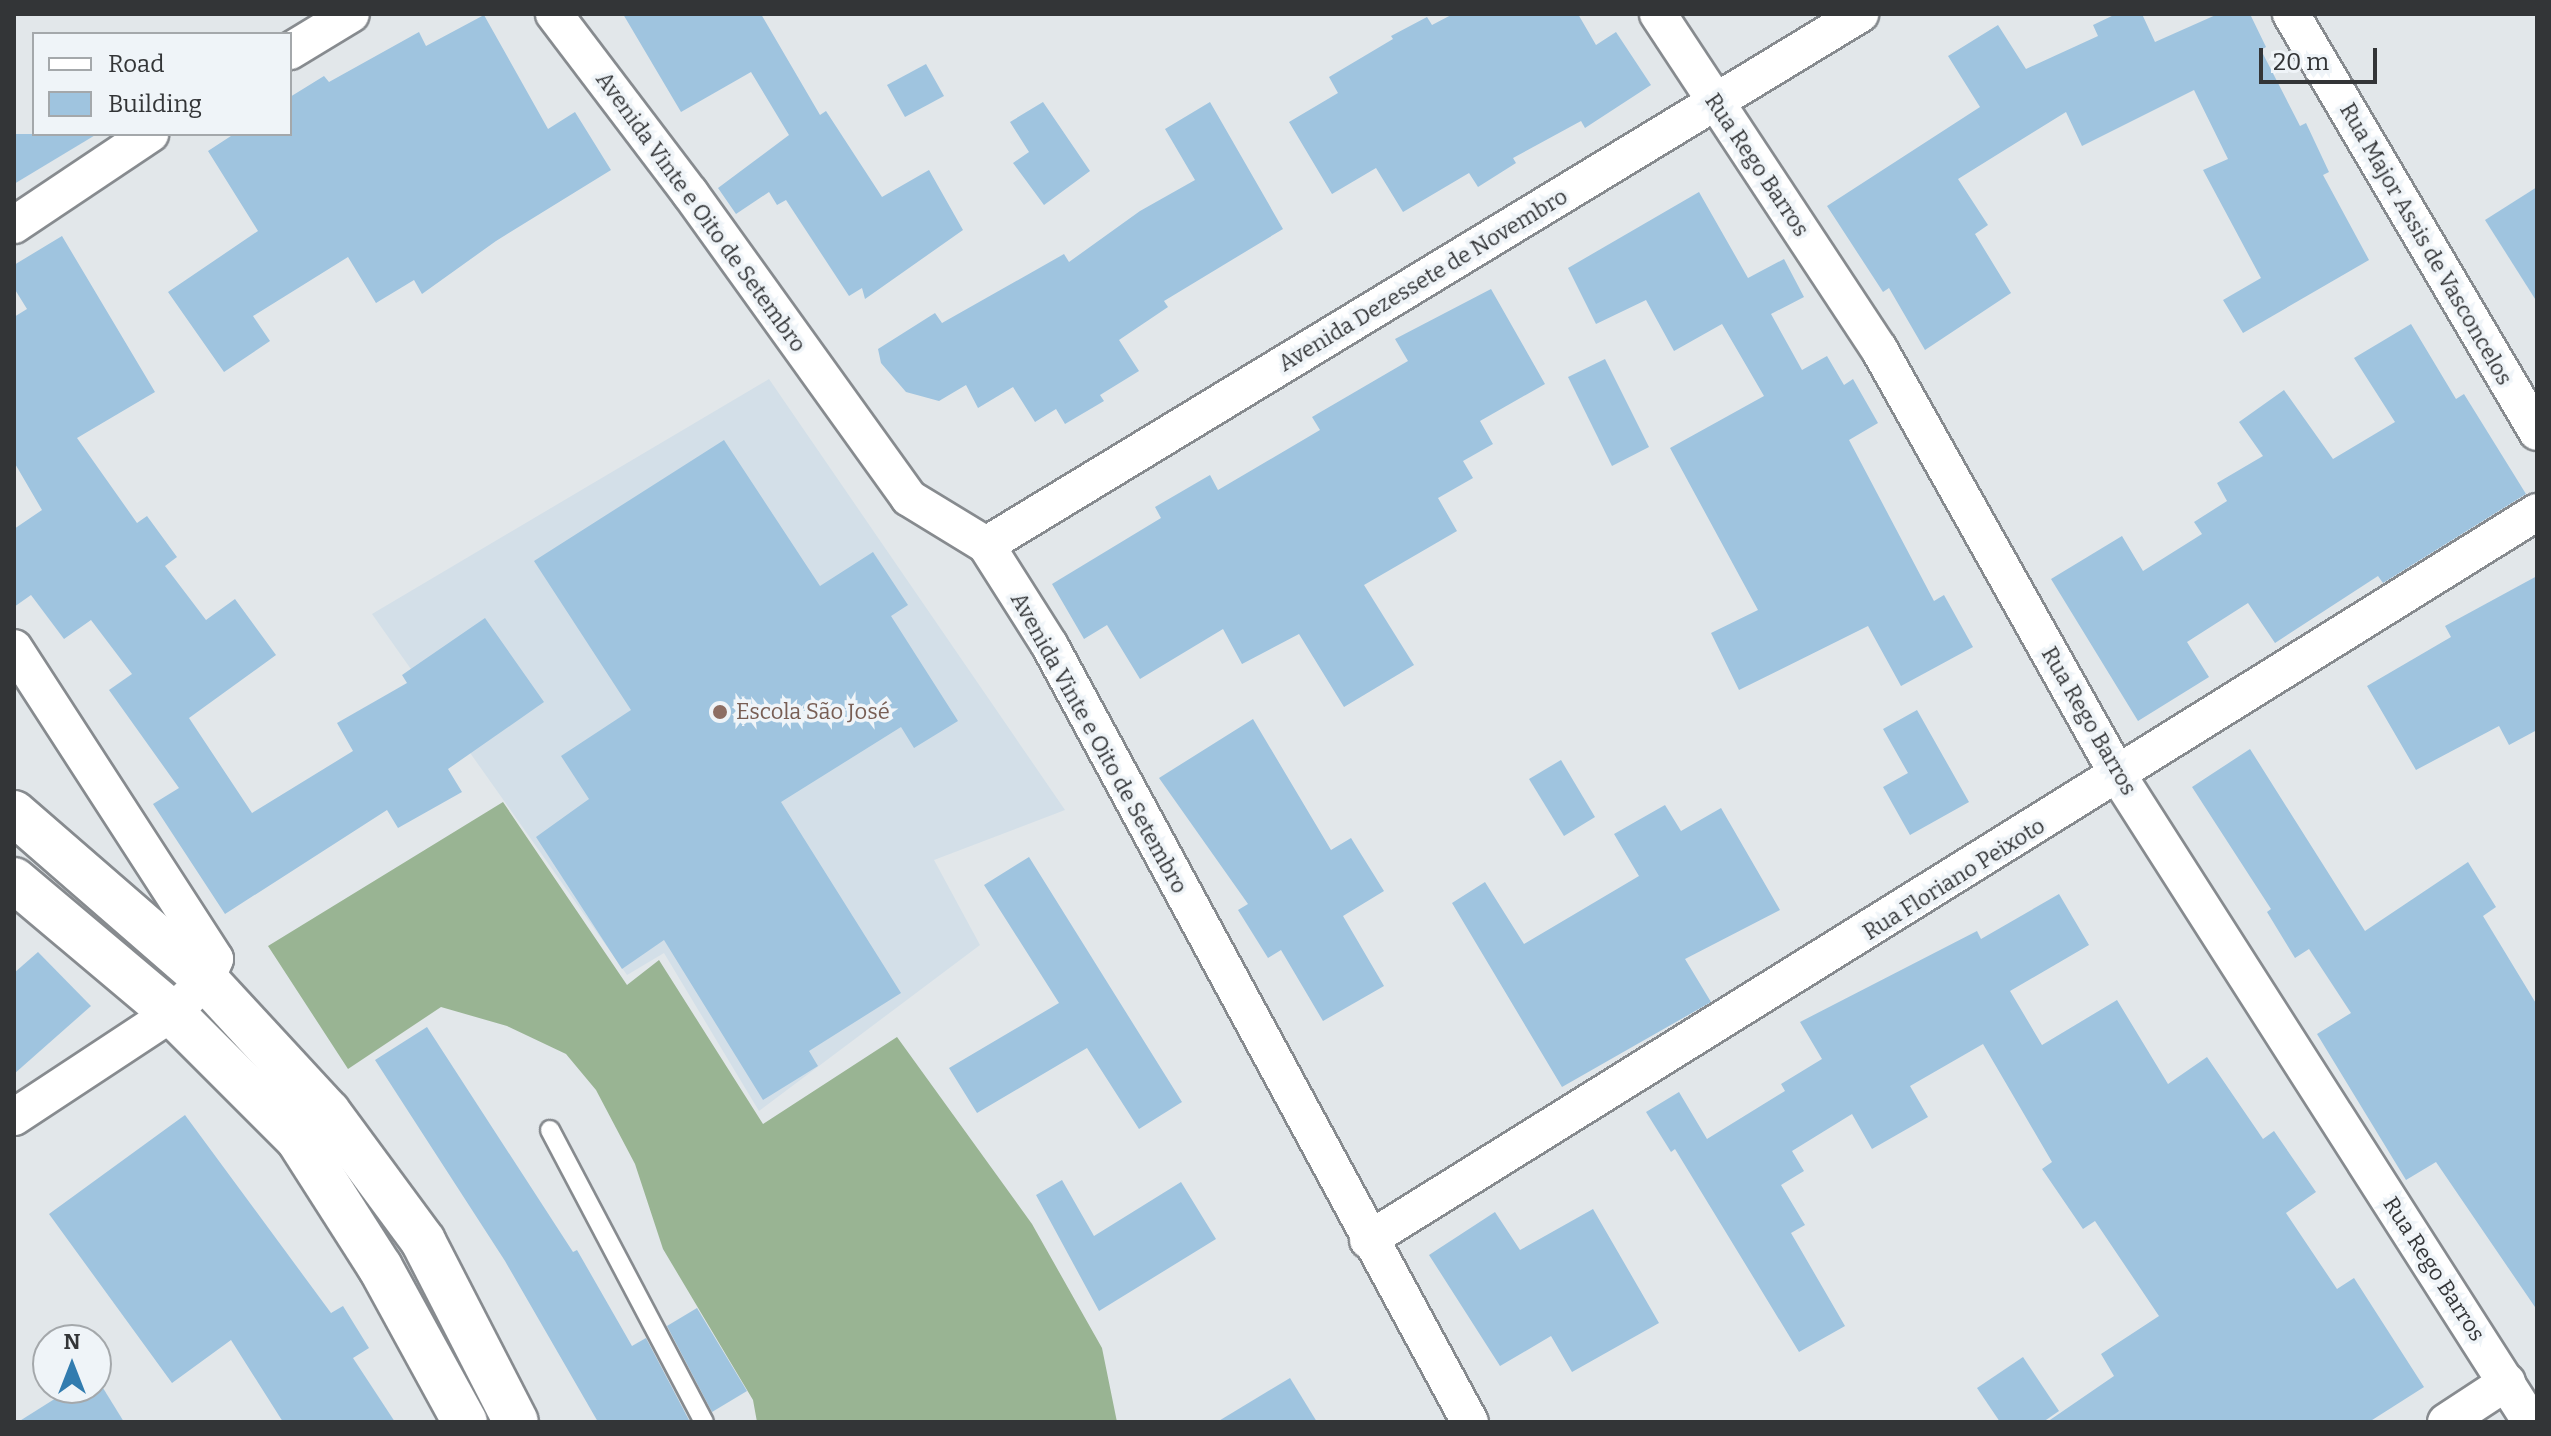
<!DOCTYPE html>
<meta charset="utf-8">
<style>
body{margin:0}
#map{position:relative;width:2551px;height:1436px;overflow:hidden;background:#e2e7ea;font-family:Bitter,serif}
div>[style]{position:absolute}
[style*='--x']{left:calc(var(--x)*1px);top:calc(var(--y)*1px);width:calc(var(--w)*1px);rotate:calc(var(--a)*1deg)}
.built>*{inset:0;background:#d3dfe8}
.forest>*{inset:0;background:#99b493}
.building>*{inset:0;background:#9fc4df}
.roads{filter:drop-shadow(2px 0 #878b8f) drop-shadow(-2px 0 #878b8f) drop-shadow(0 2px #878b8f) drop-shadow(0 -2px #878b8f)}
.service>*{height:18px;margin:-9px;padding:0 9px;transform-origin:9px;border-radius:9px;background:#fff}
.minor>*{height:36px;margin:-18px;padding:0 18px;transform-origin:18px;border-radius:18px;background:#fff}
.secondary>*{height:44px;margin:-22px;padding:0 22px;transform-origin:22px;border-radius:22px;background:#fff}
.dots>*{width:22px;height:22px;translate:-50% -50%;box-sizing:border-box;border:4px solid #eff4f8;border-radius:50%}
span{translate:-50% -50%;white-space:nowrap;text-align:center;line-height:1.15;-webkit-text-stroke:7px #eff4f8;paint-order:stroke}
.street-label{font-size:22px;color:#333537}
.education-label{font-size:22px;color:#785e54}
.left{translate:0 -50%;text-align:left}
.frame{position:absolute;inset:0;border:16px solid #333537;pointer-events:none}
.legend{position:absolute;left:32px;top:32px;width:260px;height:104px;box-sizing:border-box;background:#eff4f8;border:2px solid #a4a8ab;margin:0;padding:10px 14px;list-style:none;font-size:24px;color:#333537}
.legend li{display:flex;align-items:center;gap:16px;height:40px}
.legend b{width:40px;border:2px solid #a4a8ab}
.north{position:absolute;left:32px;top:1324px;width:80px;height:80px;box-sizing:border-box;background:#eff4f8;border:2px solid #a4a8ab;border-radius:50%;rotate:0deg;font-size:22px;font-weight:700;line-height:32px;text-align:center;color:#333537}
.north::after{content:'';display:block;margin:auto;width:28px;height:36px;background:#327caf;clip-path:polygon(50% 0,100% 100%,50% 72%,0 100%)}
.scale{position:absolute;left:2259px;top:48px;width:118px;height:36px;box-sizing:border-box;border:4px solid #333537;border-top:0;padding-left:10px;font-size:24px;line-height:28px;white-space:nowrap;color:#333537;-webkit-text-stroke:6px #eff4f8;paint-order:stroke}
</style>
<div id="map">
<div class="built">
<div style="clip-path:polygon(769px 379px,1065px 810px,934px 860px,980px 945px,759px 1111px,664px 953px,627px 975px,372px 614px)"></div>
</div>
<div class="forest">
<div style="clip-path:polygon(503px 802px,627px 985px,659px 960px,763px 1124px,897px 1037px,1032px 1224px,1102px 1348px,1117px 1422px,757px 1422px,753px 1400px,663px 1249px,635px 1164px,596px 1090px,566px 1054px,507px 1026px,441px 1007px,348px 1069px,268px 946px)"></div>
</div>
<div class="building">
<div style="clip-path:polygon(623px 14px,761px 14px,820px 115px,826px 111px,882px 197px,929px 170px,963px 230px,865px 299px,862px 288px,849px 296px,786px 200px,777px 205px,769px 192px,736px 214px,718px 188px,789px 135px,751px 72px,681px 112px)"></div>
<div style="clip-path:polygon(1453px 14px,1578px 14px,1596px 45px,1616px 32px,1651px 85px,1585px 128px,1581px 121px,1513px 158px,1516px 163px,1478px 187px,1469px 173px,1403px 212px,1376px 168px,1332px 194px,1289px 122px,1338px 93px,1329px 77px,1393px 39px,1391px 36px,1427px 17px,1432px 25px)"></div>
<div style="clip-path:polygon(2116px 14px,2142px 14px,2155px 42px,2218px 14px,2250px 14px,2266px 47px,2261px 50px,2300px 126px,2306px 123px,2329px 172px,2323px 175px,2369px 260px,2243px 333px,2223px 300px,2261px 278px,2203px 170px,2228px 159px,2194px 90px,2082px 146px,2066px 112px,1958px 179px,1988px 225px,1975px 234px,2011px 293px,1925px 350px,1889px 288px,1883px 292px,1827px 206px,1980px 107px,1948px 56px,1998px 25px,2026px 69px,2098px 36px,2093px 25px)"></div>
<div style="clip-path:polygon(484px 15px,548px 129px,575px 112px,611px 170px,496px 241px,422px 294px,414px 280px,376px 303px,348px 257px,253px 316px,270px 341px,224px 372px,168px 292px,258px 231px,208px 151px,234px 134px,290px 134px,290px 97px,324px 76px,329px 82px,419px 32px,426px 46px)"></div>
<div style="clip-path:polygon(926px 64px,944px 96px,905px 117px,887px 85px)"></div>
<div style="clip-path:polygon(1043px 102px,1090px 171px,1044px 205px,1013px 163px,1029px 152px,1010px 122px)"></div>
<div style="clip-path:polygon(1210px 102px,1283px 229px,1164px 301px,1168px 307px,1119px 340px,1139px 371px,1100px 395px,1104px 401px,1065px 424px,1056px 409px,1035px 422px,1013px 387px,978px 408px,966px 385px,939px 401px,906px 392px,881px 363px,878px 349px,935px 313px,942px 323px,1064px 254px,1069px 262px,1140px 211px,1195px 180px,1165px 129px)"></div>
<div style="clip-path:polygon(14px 134px,97px 134px,14px 184px)"></div>
<div style="clip-path:polygon(2537px 187px,2537px 302px,2485px 220px)"></div>
<div style="clip-path:polygon(1699px 192px,1748px 278px,1784px 259px,1804px 297px,1771px 314px,1802px 370px,1827px 356px,1844px 385px,1853px 379px,1878px 423px,1849px 440px,1934px 601px,1944px 595px,1973px 647px,1901px 686px,1868px 626px,1739px 690px,1711px 633px,1758px 610px,1670px 448px,1764px 396px,1722px 324px,1674px 351px,1646px 300px,1596px 324px,1568px 268px)"></div>
<div style="clip-path:polygon(62px 236px,155px 392px,77px 438px,137px 523px,147px 516px,177px 557px,165px 566px,206px 620px,235px 599px,276px 655px,189px 718px,252px 813px,353px 751px,337px 723px,407px 683px,402px 675px,485px 618px,544px 702px,448px 769px,462px 792px,398px 828px,387px 810px,225px 914px,153px 804px,179px 788px,109px 690px,132px 674px,91px 620px,64px 639px,31px 595px,14px 607px,14px 529px,42px 510px,14px 462px,14px 317px,27px 309px,14px 288px,14px 265px)"></div>
<div style="clip-path:polygon(1491px 289px,1545px 384px,1480px 421px,1493px 444px,1463px 461px,1473px 478px,1438px 498px,1457px 531px,1364px 585px,1414px 665px,1344px 707px,1299px 634px,1242px 664px,1223px 629px,1140px 679px,1107px 625px,1084px 639px,1052px 584px,1161px 518px,1155px 507px,1210px 475px,1218px 490px,1320px 430px,1312px 417px,1408px 361px,1395px 339px)"></div>
<div style="clip-path:polygon(2411px 324px,2456px 399px,2464px 394px,2526px 494px,2383px 583px,2378px 576px,2275px 643px,2248px 603px,2187px 642px,2209px 677px,2138px 721px,2051px 579px,2122px 536px,2143px 571px,2202px 534px,2194px 522px,2227px 501px,2217px 483px,2263px 456px,2239px 422px,2284px 390px,2333px 459px,2395px 422px,2354px 358px)"></div>
<div style="clip-path:polygon(1605px 359px,1649px 447px,1612px 466px,1568px 377px)"></div>
<div style="clip-path:polygon(724px 440px,820px 586px,873px 552px,908px 605px,891px 616px,958px 721px,914px 748px,901px 727px,781px 802px,901px 993px,809px 1051px,818px 1066px,763px 1100px,664px 940px,622px 969px,536px 837px,589px 799px,561px 756px,631px 710px,534px 561px)"></div>
<div style="clip-path:polygon(2537px 576px,2537px 730px,2509px 745px,2499px 726px,2416px 770px,2367px 686px,2451px 637px,2445px 626px)"></div>
<div style="clip-path:polygon(1917px 710px,1969px 802px,1910px 835px,1883px 787px,1908px 773px,1883px 729px)"></div>
<div style="clip-path:polygon(1253px 719px,1331px 850px,1351px 838px,1384px 891px,1343px 916px,1384px 986px,1323px 1021px,1281px 950px,1268px 958px,1238px 910px,1248px 904px,1159px 778px)"></div>
<div style="clip-path:polygon(2250px 749px,2365px 931px,2468px 862px,2496px 907px,2483px 916px,2537px 1005px,2537px 1310px,2436px 1162px,2406px 1180px,2317px 1034px,2351px 1013px,2309px 949px,2295px 958px,2267px 912px,2271px 909px,2192px 787px)"></div>
<div style="clip-path:polygon(1561px 760px,1595px 817px,1564px 836px,1529px 779px)"></div>
<div style="clip-path:polygon(1665px 805px,1681px 831px,1721px 808px,1780px 910px,1685px 959px,1711px 1002px,1562px 1087px,1452px 903px,1485px 882px,1524px 944px,1639px 876px,1614px 834px)"></div>
<div style="clip-path:polygon(1029px 857px,1182px 1102px,1139px 1129px,1087px 1048px,977px 1113px,949px 1068px,1059px 1003px,984px 885px)"></div>
<div style="clip-path:polygon(2059px 894px,2089px 945px,2010px 991px,2042px 1045px,2117px 1000px,2168px 1084px,2207px 1057px,2263px 1139px,2274px 1131px,2316px 1192px,2286px 1213px,2337px 1289px,2354px 1278px,2424px 1387px,2369px 1422px,2047px 1422px,2114px 1376px,2101px 1354px,2159px 1316px,2095px 1221px,2083px 1229px,2042px 1169px,2052px 1162px,1983px 1044px,1910px 1086px,1928px 1117px,1872px 1149px,1852px 1114px,1792px 1151px,1804px 1171px,1781px 1185px,1805px 1225px,1791px 1233px,1845px 1326px,1799px 1352px,1675px 1149px,1671px 1152px,1646px 1112px,1679px 1092px,1707px 1139px,1785px 1091px,1781px 1084px,1822px 1059px,1800px 1022px,1977px 931px,1981px 939px)"></div>
<div style="clip-path:polygon(38px 952px,91px 1006px,14px 1074px,14px 973px)"></div>
<div style="clip-path:polygon(427px 1027px,573px 1252px,577px 1250px,632px 1346px,646px 1338px,690px 1422px,598px 1422px,505px 1261px,375px 1060px)"></div>
<div style="clip-path:polygon(185px 1115px,331px 1313px,343px 1306px,369px 1348px,353px 1358px,395px 1422px,283px 1422px,231px 1340px,172px 1383px,49px 1214px)"></div>
<div style="clip-path:polygon(1062px 1180px,1094px 1236px,1181px 1182px,1216px 1239px,1099px 1311px,1036px 1195px)"></div>
<div style="clip-path:polygon(1593px 1209px,1659px 1323px,1572px 1372px,1551px 1336px,1500px 1366px,1429px 1255px,1495px 1212px,1520px 1250px)"></div>
<div style="clip-path:polygon(697px 1308px,747px 1391px,712px 1412px,667px 1326px)"></div>
<div style="clip-path:polygon(2023px 1357px,2059px 1411px,2043px 1422px,2000px 1422px,1977px 1388px)"></div>
<div style="clip-path:polygon(1290px 1378px,1317px 1422px,1217px 1422px)"></div>
<div style="clip-path:polygon(72px 1388px,103px 1388px,124px 1422px,18px 1422px)"></div>
</div>
<div class="roads">
<div class="service">
<div style="--x:550;--y:1130;--w:330;--a:62.2"></div>
</div>
<div class="minor">
<div style="--x:554;--y:14;--w:225;--a:52.8"></div>
<div style="--x:690;--y:193;--w:375;--a:54.3"></div>
<div style="--x:909;--y:498;--w:90;--a:31.4"></div>
<div style="--x:986;--y:545;--w:120;--a:57.6"></div>
<div style="--x:1050;--y:646;--w:882;--a:61.58"></div>
<div style="--x:1658;--y:14;--w:401;--a:56.6"></div>
<div style="--x:1879;--y:349;--w:491;--a:60.7"></div>
<div style="--x:2119;--y:777;--w:765;--a:57.43"></div>
<div style="--x:2291;--y:14;--w:485;--a:59.5"></div>
<div style="--x:290;--y:51;--w:71;--a:-31.2"></div>
<div style="--x:14;--y:225;--w:164;--a:-33.8"></div>
<div style="--x:986;--y:545;--w:1023;--a:-31.28"></div>
<div style="--x:14;--y:648;--w:370;--a:57.1"></div>
<div style="--x:215;--y:959;--w:23;--a:113"></div>
<div style="--x:206;--y:980;--w:47;--a:135.9"></div>
<div style="--x:172;--y:1013;--w:189;--a:146.6"></div>
<div style="--x:1368;--y:1240;--w:1377;--a:-31.91"></div>
<div style="--x:2446;--y:1422;--w:73;--a:-33.3"></div>
</div>
<div class="secondary">
<div style="--x:14;--y:813;--w:254;--a:41"></div>
<div style="--x:206;--y:980;--w:180;--a:47.3"></div>
<div style="--x:328;--y:1112;--w:160;--a:53.6"></div>
<div style="--x:423;--y:1241;--w:203;--a:62.8"></div>
<div style="--x:14;--y:880;--w:207;--a:40.1"></div>
<div style="--x:172;--y:1013;--w:178;--a:45"></div>
<div style="--x:298;--y:1139;--w:152;--a:57.4"></div>
<div style="--x:380;--y:1267;--w:177;--a:61.3"></div>
</div>
</div>
<div class="dots">
<div style="left:720px;top:712px;background:#8d6e63"></div>
</div>
<div class="street-label">
<span style="left:1757px;top:165px;rotate:56deg">Rua Rego Barros</span>
<span style="left:701px;top:212px;rotate:54deg">Avenida Vinte e Oito de Setembro</span>
<span style="left:2426px;top:244px;rotate:60deg">Rua Major Assis de Vasconcelos</span>
<span style="left:1423px;top:280px;rotate:-31deg">Avenida Dezessete de Novembro</span>
<span style="left:2089px;top:721px;rotate:60deg">Rua Rego Barros</span>
<span style="left:1099px;top:743px;rotate:61deg">Avenida Vinte e Oito de Setembro</span>
<span style="left:1954px;top:879px;rotate:-32deg">Rua Floriano Peixoto</span>
<span style="left:2434px;top:1269px;rotate:57deg">Rua Rego Barros</span>
</div>
<div class="education-label">
<span class="left" style="left:736px;top:712px">Escola São José</span>
</div>
<div class="frame"></div>
<ul class="legend">
<li><b style="height:10px;background:#fff"></b>Road</li>
<li><b style="height:22px;background:#9fc4df"></b>Building</li>
</ul>
<div class="north">N</div>
<div class="scale">20 m</div>
</div>
